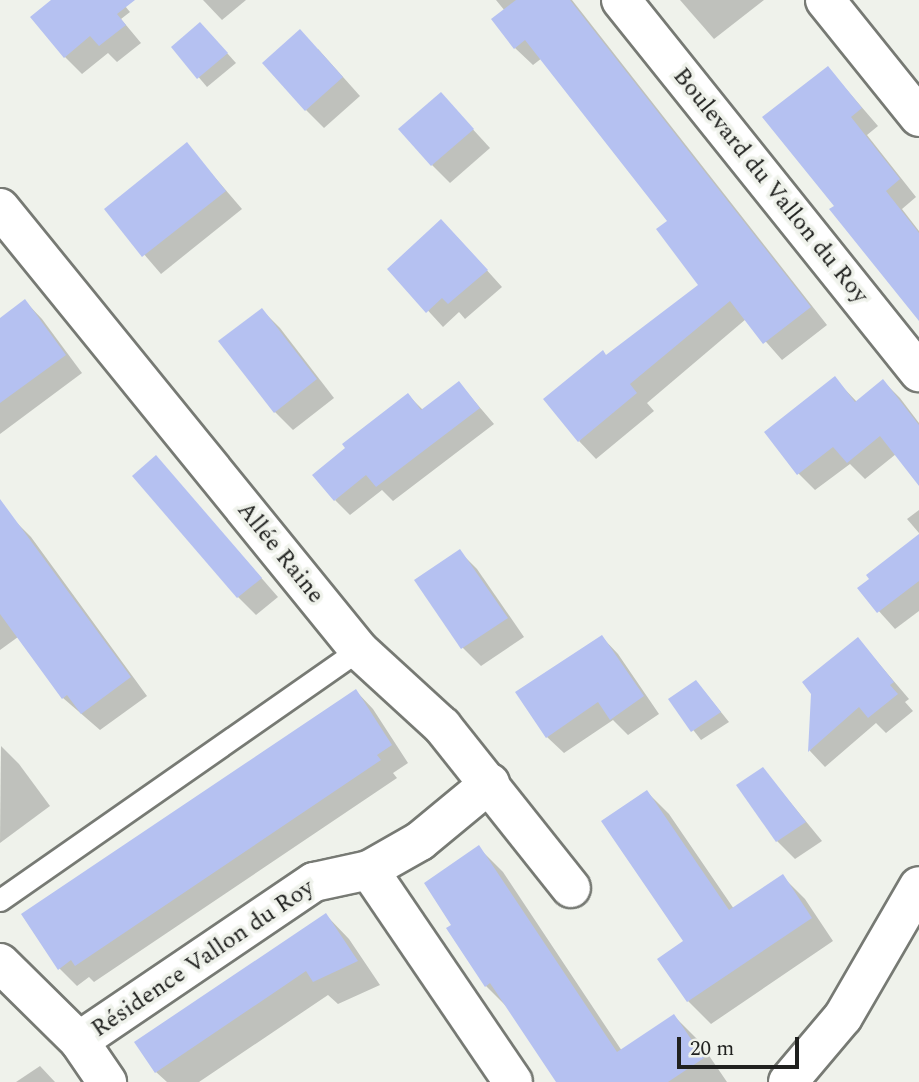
<!DOCTYPE html>
<meta charset="utf-8">
<style>
body{margin:0}
#map{position:relative;width:919px;height:1082px;overflow:hidden;background:#eff2eb;font-family:Spectral,serif}
div>[style]{position:absolute}
[style*='--x']{left:calc(var(--x)*1px);top:calc(var(--y)*1px);width:calc(var(--w)*1px);rotate:calc(var(--a)*1deg)}
.shadow>*{inset:0;background:#0003}
.building>*{inset:0;background:#b5c1f1}
.roads{filter:drop-shadow(2px 0 #777a74) drop-shadow(-2px 0 #777a74) drop-shadow(0 2px #777a74) drop-shadow(0 -2px #777a74)}
.service>*{height:21px;margin:-10.5px;padding:0 10.5px;transform-origin:10.5px;border-radius:10.5px;background:#fff}
.minor>*{height:38px;margin:-19px;padding:0 19px;transform-origin:19px;border-radius:19px;background:#fff}
span{translate:-50% -50%;white-space:nowrap;text-align:center;line-height:1.15;-webkit-text-stroke:7px #eff2eb;paint-order:stroke}
.street-label{font-size:24px;color:#20211f}
.scale{position:absolute;left:677px;top:1037px;width:122px;height:32px;box-sizing:border-box;border:4px solid #20211f;border-top:0;padding-left:9px;font-size:21px;line-height:24px;white-space:nowrap;color:#20211f;-webkit-text-stroke:5px #eff2eb;paint-order:stroke}
</style>
<div id="map">
<div class="shadow">
<div style="clip-path:polygon(54px 0,120px 0,130px 12px,121px 19px,141px 43px,117px 62px,108px 53px,82px 74px,65px 57px)"></div>
<div style="clip-path:polygon(203px 0,246px 0,222px 20px)"></div>
<div style="clip-path:polygon(496px 0,572px 0,827px 325px,782px 360px,746px 319px,647px 403px,654px 411px,596px 459px,579px 441px,700px 285px,669px 221px,542px 58px,533px 65px,515px 48px,505px 11px)"></div>
<div style="clip-path:polygon(680px 0,764px 0,714px 39px)"></div>
<div style="clip-path:polygon(209px 33px,236px 63px,207px 87px,173px 47px)"></div>
<div style="clip-path:polygon(318px 49px,360px 96px,324px 128px,306px 110px)"></div>
<div style="clip-path:polygon(828px 68px,878px 126px,867px 135px,916px 197px,902px 209px,919px 231px,919px 320px,836px 206px)"></div>
<div style="clip-path:polygon(458px 113px,490px 148px,450px 183px,432px 165px)"></div>
<div style="clip-path:polygon(187px 145px,242px 209px,161px 274px,106px 210px)"></div>
<div style="clip-path:polygon(457px 237px,502px 287px,465px 319px,459px 312px,443px 327px,390px 269px)"></div>
<div style="clip-path:polygon(25px 301px,42px 319px,82px 373px,0 434px,0 319px)"></div>
<div style="clip-path:polygon(262px 310px,280px 328px,334px 398px,293px 430px,275px 412px)"></div>
<div style="clip-path:polygon(835px 379px,857px 402px,883px 381px,900px 398px,919px 423px,919px 483px,896px 454px,865px 479px,850px 464px,815px 490px,798px 473px)"></div>
<div style="clip-path:polygon(459px 383px,494px 424px,393px 501px,382px 490px,350px 515px,335px 500px,408px 395px,423px 410px)"></div>
<div style="clip-path:polygon(156px 457px,278px 597px,256px 615px,238px 597px)"></div>
<div style="clip-path:polygon(919px 510px,919px 533px,907px 519px)"></div>
<div style="clip-path:polygon(13px 519px,31px 537px,147px 696px,100px 730px,63px 698px,18px 637px,0 650px,0 525px)"></div>
<div style="clip-path:polygon(919px 536px,919px 611px,895px 629px,859px 589px)"></div>
<div style="clip-path:polygon(459px 551px,477px 569px,524px 637px,481px 666px,463px 648px,417px 581px)"></div>
<div style="clip-path:polygon(602px 637px,618px 654px,659px 714px,628px 735px,613px 720px,564px 753px,547px 737px)"></div>
<div style="clip-path:polygon(858px 639px,909px 699px,905px 702px,913px 711px,886px 733px,876px 723px,825px 767px,810px 751px,813px 693px)"></div>
<div style="clip-path:polygon(356px 691px,373px 709px,408px 763px,393px 773px,397px 778px,94px 982px,89px 977px,77px 986px,59px 968px)"></div>
<div style="clip-path:polygon(704px 691px,729px 722px,701px 740px,670px 700px)"></div>
<div style="clip-path:polygon(1px 746px,19px 764px,50px 806px,0 843px)"></div>
<div style="clip-path:polygon(763px 769px,822px 841px,795px 859px,777px 841px)"></div>
<div style="clip-path:polygon(647px 792px,669px 814px,734px 909px,782px 876px,805px 899px,833px 941px,711px 1024px,688px 1001px,660px 959px,685px 942px)"></div>
<div style="clip-path:polygon(479px 848px,503px 872px,622px 1051px,674px 1016px,699px 1041px,727px 1082px,558px 1082px,510px 1010px,486px 986px,454px 925px)"></div>
<div style="clip-path:polygon(326px 915px,349px 939px,380px 985px,338px 1004px,328px 995px,199px 1082px,167px 1082px,156px 1072px)"></div>
<div style="clip-path:polygon(40px 1066px,55px 1082px,16px 1082px)"></div>
</div>
<div class="building">
<div style="clip-path:polygon(51px 0,135px 0,117px 14px,126px 25px,99px 46px,90px 36px,64px 58px,30px 17px)"></div>
<div style="clip-path:polygon(516px 0,570px 0,811px 307px,763px 344px,730px 301px,630px 384px,637px 393px,578px 442px,543px 399px,603px 350px,606px 355px,698px 285px,656px 229px,667px 221px,525px 40px,514px 49px,491px 19px)"></div>
<div style="clip-path:polygon(200px 22px,228px 53px,197px 79px,171px 47px)"></div>
<div style="clip-path:polygon(300px 29px,343px 77px,305px 111px,262px 63px)"></div>
<div style="clip-path:polygon(828px 66px,862px 108px,851px 117px,900px 179px,886px 191px,919px 233px,919px 321px,829px 209px,834px 206px,762px 117px)"></div>
<div style="clip-path:polygon(441px 92px,474px 129px,431px 166px,398px 129px)"></div>
<div style="clip-path:polygon(187px 142px,226px 191px,142px 257px,104px 209px)"></div>
<div style="clip-path:polygon(441px 219px,488px 270px,448px 304px,442px 298px,426px 313px,387px 269px)"></div>
<div style="clip-path:polygon(25px 299px,66px 355px,0 403px,0 318px)"></div>
<div style="clip-path:polygon(262px 308px,317px 379px,274px 413px,218px 341px)"></div>
<div style="clip-path:polygon(835px 376px,855px 402px,883px 379px,919px 425px,919px 486px,880px 436px,847px 463px,833px 447px,797px 475px,764px 432px)"></div>
<div style="clip-path:polygon(459px 381px,480px 408px,376px 487px,366px 475px,334px 501px,312px 475px,345px 448px,342px 444px,408px 393px,421px 410px)"></div>
<div style="clip-path:polygon(156px 455px,262px 578px,237px 598px,132px 476px)"></div>
<div style="clip-path:polygon(0 499px,131px 677px,81px 714px,67px 695px,62px 699px,0 614px)"></div>
<div style="clip-path:polygon(919px 534px,919px 581px,877px 613px,857px 588px,869px 579px,866px 575px)"></div>
<div style="clip-path:polygon(460px 549px,508px 618px,461px 649px,414px 580px)"></div>
<div style="clip-path:polygon(602px 635px,644px 696px,610px 720px,598px 702px,546px 738px,515px 692px)"></div>
<div style="clip-path:polygon(858px 637px,894px 682px,890px 685px,898px 694px,868px 718px,859px 707px,808px 752px,811px 694px,802px 682px)"></div>
<div style="clip-path:polygon(696px 680px,721px 712px,691px 732px,668px 699px)"></div>
<div style="clip-path:polygon(356px 689px,392px 745px,377px 755px,381px 760px,75px 966px,71px 960px,58px 970px,21px 914px)"></div>
<div style="clip-path:polygon(763px 767px,806px 822px,776px 842px,736px 785px)"></div>
<div style="clip-path:polygon(647px 790px,729px 910px,783px 874px,812px 918px,687px 1002px,657px 959px,683px 941px,601px 821px)"></div>
<div style="clip-path:polygon(479px 845px,617px 1052px,674px 1014px,704px 1058px,668px 1082px,556px 1082px,490px 983px,485px 987px,446px 928px,451px 925px,424px 883px)"></div>
<div style="clip-path:polygon(326px 913px,358px 961px,313px 982px,306px 971px,155px 1073px,134px 1042px)"></div>
</div>
<div class="roads">
<div class="service">
<div style="--x:0;--y:900;--w:437;--a:-34.9"></div>
</div>
<div class="minor">
<div style="--x:621;--y:0;--w:477;--a:51.3"></div>
<div style="--x:825;--y:0;--w:150;--a:51.2"></div>
<div style="--x:0;--y:208;--w:569;--a:50.92"></div>
<div style="--x:359;--y:650;--w:113;--a:42.5"></div>
<div style="--x:442;--y:726;--w:207;--a:51.5"></div>
<div style="--x:369;--y:870;--w:256;--a:55.8"></div>
<div style="--x:0;--y:963;--w:111;--a:44.6"></div>
<div style="--x:79;--y:1041;--w:50;--a:55.7"></div>
<div style="--x:79;--y:1041;--w:284;--a:-34.1"></div>
<div style="--x:314;--y:882;--w:56;--a:-12.3"></div>
<div style="--x:369;--y:870;--w:59;--a:-29.6"></div>
<div style="--x:420;--y:841;--w:91;--a:-39.6"></div>
<div style="--x:788;--y:1082;--w:85;--a:-49.8"></div>
<div style="--x:843;--y:1017;--w:151;--a:-59.9"></div>
</div>
</div>
<div class="street-label">
<span style="left:770px;top:186px;rotate:51deg">Boulevard du Vallon du Roy</span>
<span style="left:280px;top:553px;rotate:51deg">Allée Raine</span>
<span style="left:203px;top:959px;rotate:-34deg">Résidence Vallon du Roy</span>
</div>
<div class="scale">20 m</div>
</div>
